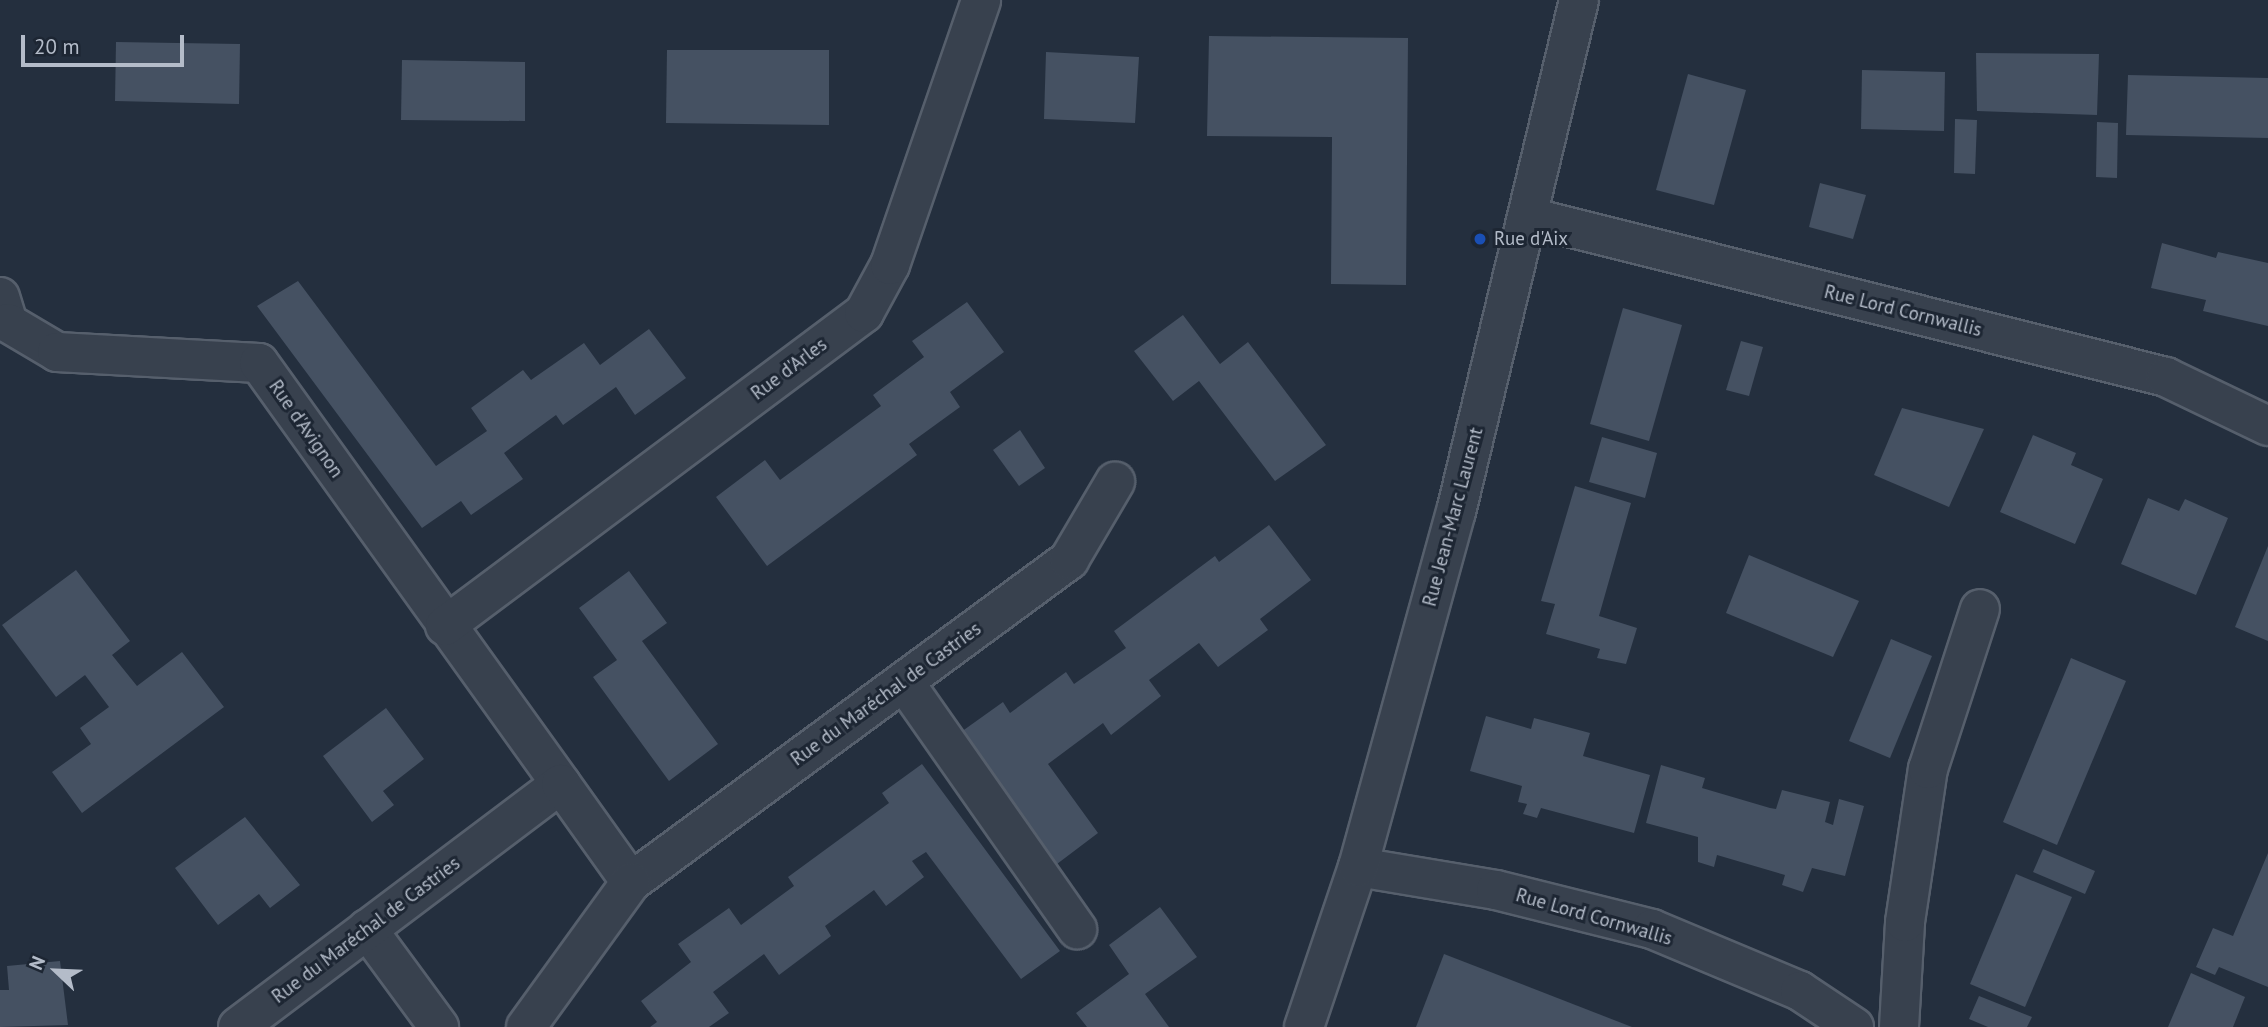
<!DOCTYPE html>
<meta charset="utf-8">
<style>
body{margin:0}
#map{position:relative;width:2268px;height:1027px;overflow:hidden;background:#242f3e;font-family:"PT Sans",sans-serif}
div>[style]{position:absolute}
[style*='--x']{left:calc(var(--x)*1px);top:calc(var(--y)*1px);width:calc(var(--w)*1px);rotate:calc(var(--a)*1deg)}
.building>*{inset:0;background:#455162}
.roads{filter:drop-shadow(2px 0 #565f6c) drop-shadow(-2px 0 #565f6c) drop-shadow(0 2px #565f6c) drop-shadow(0 -2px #565f6c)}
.minor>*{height:38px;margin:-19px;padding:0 19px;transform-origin:19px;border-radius:19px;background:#38414e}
.dots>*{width:19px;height:19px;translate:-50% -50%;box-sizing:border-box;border:4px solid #1d2633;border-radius:50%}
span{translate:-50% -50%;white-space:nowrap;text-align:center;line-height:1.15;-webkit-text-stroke:6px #1d2633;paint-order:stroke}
.poi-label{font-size:19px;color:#b4bcc9}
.left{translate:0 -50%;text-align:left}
.street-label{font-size:19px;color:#b4bcc9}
.north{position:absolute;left:21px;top:936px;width:70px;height:70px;-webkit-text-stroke:5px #1d2633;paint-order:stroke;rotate:293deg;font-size:19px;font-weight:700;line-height:28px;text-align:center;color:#b4bcc9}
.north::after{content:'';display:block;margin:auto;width:24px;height:32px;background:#b4bcc9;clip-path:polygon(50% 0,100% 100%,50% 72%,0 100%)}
.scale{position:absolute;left:21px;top:35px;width:163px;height:32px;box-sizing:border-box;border:4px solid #b4bcc9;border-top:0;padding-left:9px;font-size:21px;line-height:24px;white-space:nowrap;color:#b4bcc9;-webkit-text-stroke:5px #1d2633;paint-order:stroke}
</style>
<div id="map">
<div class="building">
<div style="clip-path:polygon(1209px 36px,1408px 38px,1406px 285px,1331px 284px,1332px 137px,1207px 136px)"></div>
<div style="clip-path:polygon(116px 42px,240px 44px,239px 104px,115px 101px)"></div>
<div style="clip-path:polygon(667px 50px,829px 50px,829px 125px,666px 123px)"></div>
<div style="clip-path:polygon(1046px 52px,1139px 57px,1135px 123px,1044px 119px)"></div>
<div style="clip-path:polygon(1976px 53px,2099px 54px,2097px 115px,1977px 111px)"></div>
<div style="clip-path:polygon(402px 60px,525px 62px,525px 121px,401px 120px)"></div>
<div style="clip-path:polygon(1862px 70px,1945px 72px,1944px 131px,1861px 129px)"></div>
<div style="clip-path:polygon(1688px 74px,1746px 90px,1714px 205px,1656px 190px)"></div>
<div style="clip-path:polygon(2128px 75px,2268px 78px,2268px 138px,2126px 135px)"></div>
<div style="clip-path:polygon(1955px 119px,1977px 120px,1975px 174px,1954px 173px)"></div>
<div style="clip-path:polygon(2097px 122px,2118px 123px,2117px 178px,2096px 177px)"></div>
<div style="clip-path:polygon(1820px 183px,1866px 195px,1853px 239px,1809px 227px)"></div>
<div style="clip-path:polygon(2162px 243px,2216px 258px,2218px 252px,2268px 263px,2268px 326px,2203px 311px,2206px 300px,2151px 288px)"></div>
<div style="clip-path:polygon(298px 281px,436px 466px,487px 431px,471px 408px,523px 370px,531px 380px,584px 343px,600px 365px,649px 329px,686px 378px,635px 415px,616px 387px,563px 425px,556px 415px,504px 453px,523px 479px,471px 515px,461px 501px,422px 528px,257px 306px)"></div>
<div style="clip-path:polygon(967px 302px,1004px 352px,950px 392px,960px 407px,909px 444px,917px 455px,767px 566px,716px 497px,765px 460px,780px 480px,881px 406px,873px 395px,924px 357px,912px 341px)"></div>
<div style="clip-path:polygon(1623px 308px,1682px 325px,1649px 441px,1590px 424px)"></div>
<div style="clip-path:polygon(1183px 315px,1220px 364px,1248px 342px,1326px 445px,1275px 481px,1199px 381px,1173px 401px,1134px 351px)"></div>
<div style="clip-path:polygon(1741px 341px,1763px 347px,1749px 396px,1726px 390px)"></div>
<div style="clip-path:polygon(1902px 408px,1984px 429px,1949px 507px,1874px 475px)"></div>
<div style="clip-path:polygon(1020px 430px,1045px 468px,1019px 486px,993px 450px)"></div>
<div style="clip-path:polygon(2033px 435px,2076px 453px,2071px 465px,2103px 479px,2075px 544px,2000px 512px)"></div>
<div style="clip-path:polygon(1602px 437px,1657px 453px,1645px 498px,1589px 482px)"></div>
<div style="clip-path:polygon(1575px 486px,1631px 503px,1599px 616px,1637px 628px,1626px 664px,1597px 658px,1600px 649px,1546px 634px,1555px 604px,1541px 601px)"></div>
<div style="clip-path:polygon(2148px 498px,2179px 511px,2185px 499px,2228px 518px,2196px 595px,2121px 564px)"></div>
<div style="clip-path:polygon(1269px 525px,1311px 580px,1260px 619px,1268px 630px,1218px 667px,1199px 643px,1149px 680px,1161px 696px,1111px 735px,1103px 723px,1048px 764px,1098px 833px,1057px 864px,961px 732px,1003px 702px,1010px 713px,1066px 672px,1074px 684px,1126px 648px,1114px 631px,1215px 556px,1219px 562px)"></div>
<div style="clip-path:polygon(2268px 546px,2268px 641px,2235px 627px)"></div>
<div style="clip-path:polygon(1749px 555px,1859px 601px,1833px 657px,1726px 613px)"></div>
<div style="clip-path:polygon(76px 570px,130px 641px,112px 655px,137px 686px,182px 652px,224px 707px,82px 813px,52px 772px,91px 744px,80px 728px,109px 707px,85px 675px,56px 697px,2px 625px)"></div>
<div style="clip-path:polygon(629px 571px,667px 623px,642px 641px,718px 744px,669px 781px,593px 677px,617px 660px,579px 608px)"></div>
<div style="clip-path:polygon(1891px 639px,1932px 656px,1890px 758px,1849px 741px)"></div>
<div style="clip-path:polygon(2071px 658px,2126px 681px,2057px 845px,2003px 822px)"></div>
<div style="clip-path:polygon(386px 708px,424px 759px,383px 791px,394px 805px,372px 822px,323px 756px)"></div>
<div style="clip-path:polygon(1486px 716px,1531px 729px,1534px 718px,1590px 733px,1583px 756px,1650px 775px,1634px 833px,1541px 808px,1537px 818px,1523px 814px,1527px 804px,1518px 802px,1522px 786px,1470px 771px)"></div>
<div style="clip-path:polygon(922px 764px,1060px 951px,1021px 979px,926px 852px,912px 861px,924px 877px,886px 906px,874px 890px,825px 926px,831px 936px,779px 975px,764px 954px,713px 992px,729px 1013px,709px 1027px,650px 1027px,657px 1022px,641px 1001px,691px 962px,678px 944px,729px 908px,741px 925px,794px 886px,788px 877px,889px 803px,882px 793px)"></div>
<div style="clip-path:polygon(1661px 765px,1705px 778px,1702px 788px,1770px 808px,1776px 809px,1782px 790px,1830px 802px,1825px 822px,1833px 825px,1839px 799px,1864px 806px,1845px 876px,1812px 868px,1803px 892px,1782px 885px,1785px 875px,1717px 855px,1714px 867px,1698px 862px,1698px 837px,1646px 823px)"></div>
<div style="clip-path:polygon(245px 817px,300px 885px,270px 908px,259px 894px,218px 925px,175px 868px)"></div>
<div style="clip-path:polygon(2043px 849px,2095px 871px,2085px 894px,2033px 872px)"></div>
<div style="clip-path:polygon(2268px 853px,2268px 987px,2219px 967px,2215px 975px,2196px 967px,2213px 928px,2233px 936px)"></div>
<div style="clip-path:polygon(2016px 874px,2072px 897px,2025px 1007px,1970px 984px)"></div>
<div style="clip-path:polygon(1160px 907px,1197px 957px,1145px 994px,1169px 1027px,1087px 1027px,1076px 1013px,1129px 974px,1109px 945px)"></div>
<div style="clip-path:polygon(1444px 954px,1632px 1027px,1416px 1027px)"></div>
<div style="clip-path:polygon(60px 961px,68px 1025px,0 1027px,0 990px,9px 990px,7px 966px)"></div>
<div style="clip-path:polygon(2191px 973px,2245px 997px,2233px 1027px,2168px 1027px)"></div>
<div style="clip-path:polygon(1979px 996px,2032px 1017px,2027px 1027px,1988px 1027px,1969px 1019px)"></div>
</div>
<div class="roads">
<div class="minor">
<div style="--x:1529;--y:217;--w:657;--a:14.1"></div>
<div style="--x:2166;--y:377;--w:113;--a:25.7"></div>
<div style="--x:0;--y:297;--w:27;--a:73"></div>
<div style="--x:8;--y:323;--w:57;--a:30.6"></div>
<div style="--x:57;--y:352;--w:202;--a:3.1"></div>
<div style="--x:259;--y:363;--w:518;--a:54.35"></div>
<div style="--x:445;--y:626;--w:523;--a:-36.76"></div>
<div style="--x:864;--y:313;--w:55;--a:-61.6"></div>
<div style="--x:890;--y:265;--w:280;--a:-71"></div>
<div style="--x:904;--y:682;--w:302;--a:55"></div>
<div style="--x:1358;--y:867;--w:140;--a:9.5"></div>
<div style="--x:1496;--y:890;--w:161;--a:14"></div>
<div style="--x:1652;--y:929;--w:160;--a:22.7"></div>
<div style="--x:1800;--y:991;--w:65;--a:33.7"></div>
<div style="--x:367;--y:929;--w:122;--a:53.7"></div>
<div style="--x:238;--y:1027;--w:404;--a:-37"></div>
<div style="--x:561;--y:784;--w:120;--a:54.5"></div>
<div style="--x:631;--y:882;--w:544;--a:-36.32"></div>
<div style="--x:1069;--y:560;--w:91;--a:-59.5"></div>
<div style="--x:526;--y:1027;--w:179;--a:-54.1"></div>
<div style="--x:1304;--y:1027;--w:169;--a:-71.4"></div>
<div style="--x:1358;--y:867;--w:368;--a:-74.6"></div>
<div style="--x:1456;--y:512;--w:527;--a:-76.49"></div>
<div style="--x:1899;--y:1027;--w:105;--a:-86.7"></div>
<div style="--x:1905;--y:922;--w:155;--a:-81.5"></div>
<div style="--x:1928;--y:769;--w:168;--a:-72"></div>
</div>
</div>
<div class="dots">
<div style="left:1480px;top:239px;background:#1a4fb4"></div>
</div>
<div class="poi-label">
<span class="left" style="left:1494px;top:239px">Rue d'Aix</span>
</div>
<div class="street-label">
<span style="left:1903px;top:311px;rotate:14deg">Rue Lord Cornwallis</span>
<span style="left:789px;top:369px;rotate:-37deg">Rue d'Arles</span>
<span style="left:306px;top:429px;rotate:55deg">Rue d'Avignon</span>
<span style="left:1453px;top:517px;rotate:-75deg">Rue Jean-Marc Laurent</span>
<span style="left:886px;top:694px;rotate:-36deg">Rue du Maréchal de Castries</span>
<span style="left:1594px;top:917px;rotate:16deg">Rue Lord Cornwallis</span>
<span style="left:366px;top:930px;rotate:-37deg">Rue du Maréchal de Castries</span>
</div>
<div class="north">N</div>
<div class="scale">20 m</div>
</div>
